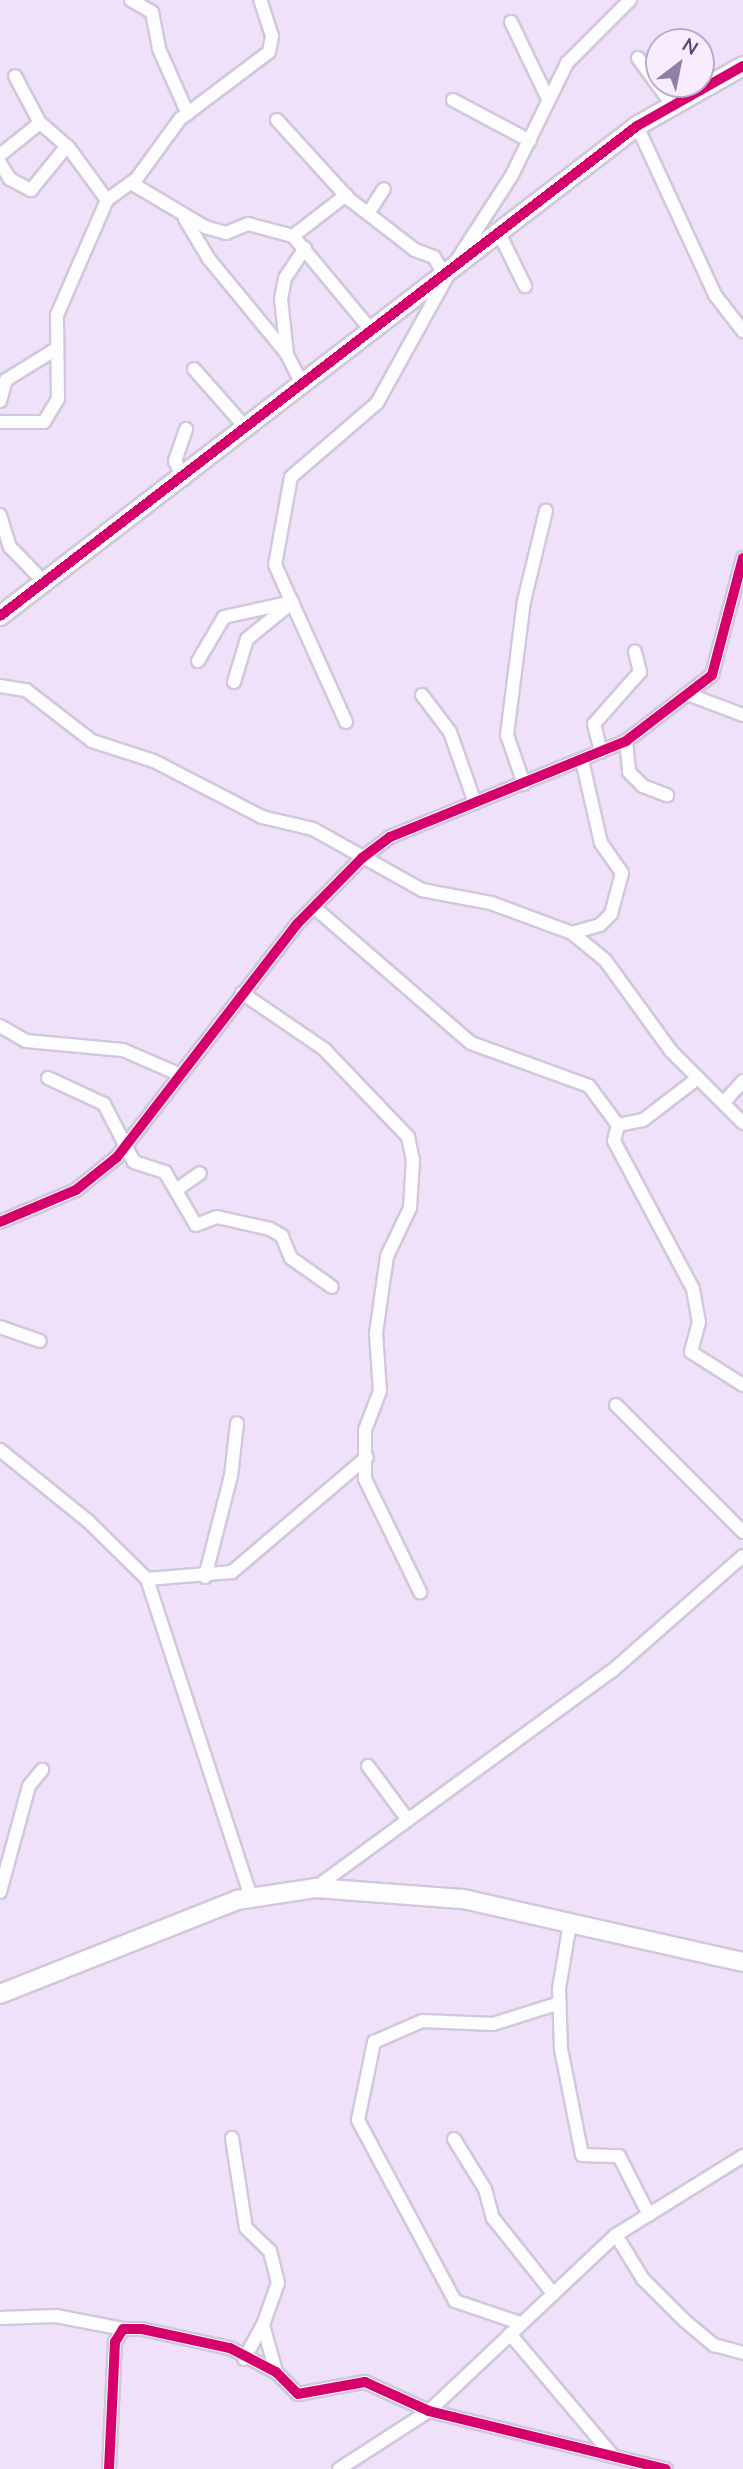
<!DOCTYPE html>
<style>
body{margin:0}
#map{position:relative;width:743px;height:2469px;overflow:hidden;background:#f4ebf8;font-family:"Nunito Sans",sans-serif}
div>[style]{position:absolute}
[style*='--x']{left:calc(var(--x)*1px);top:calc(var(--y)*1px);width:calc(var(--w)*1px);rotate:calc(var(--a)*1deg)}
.residential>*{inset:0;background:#f0e1fa}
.roads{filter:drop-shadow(2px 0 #d1c8db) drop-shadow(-2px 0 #d1c8db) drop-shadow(0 2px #d1c8db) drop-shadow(0 -2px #d1c8db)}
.street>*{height:12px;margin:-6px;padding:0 6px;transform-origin:6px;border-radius:6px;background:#fdfcfe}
.secondary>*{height:18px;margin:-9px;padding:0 9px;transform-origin:9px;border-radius:9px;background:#fdfcfe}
.cycleway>*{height:10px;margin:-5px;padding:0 5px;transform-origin:5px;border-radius:5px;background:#d6006c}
span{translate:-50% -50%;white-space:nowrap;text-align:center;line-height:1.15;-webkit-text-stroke:5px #f8edff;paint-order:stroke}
.north{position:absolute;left:645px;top:28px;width:70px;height:70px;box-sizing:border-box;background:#f8edff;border:2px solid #b9abca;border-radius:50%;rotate:32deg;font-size:19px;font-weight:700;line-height:28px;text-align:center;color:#5a477a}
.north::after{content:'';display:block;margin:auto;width:24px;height:32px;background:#9080a6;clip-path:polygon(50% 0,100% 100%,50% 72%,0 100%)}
</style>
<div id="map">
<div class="residential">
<div style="clip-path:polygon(evenodd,0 0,743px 0,743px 2469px,0 2469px,0 0,659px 42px,701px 42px,701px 84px,659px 84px,659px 42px)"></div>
</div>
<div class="roads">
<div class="street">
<div style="--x:131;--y:0;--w:24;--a:30"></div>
<div style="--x:152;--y:12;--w:38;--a:79"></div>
<div style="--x:159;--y:49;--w:71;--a:66"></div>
<div style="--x:511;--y:22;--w:85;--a:64.3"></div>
<div style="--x:638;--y:58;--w:59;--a:53.9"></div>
<div style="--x:453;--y:100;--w:87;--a:28"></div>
<div style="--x:277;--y:120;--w:107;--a:47.7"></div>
<div style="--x:349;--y:199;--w:83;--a:37.7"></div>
<div style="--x:415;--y:250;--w:20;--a:20"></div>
<div style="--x:434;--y:257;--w:24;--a:60"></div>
<div style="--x:637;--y:126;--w:186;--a:65.2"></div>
<div style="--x:715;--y:295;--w:46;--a:52.1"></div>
<div style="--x:0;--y:155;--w:51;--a:-38.7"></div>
<div style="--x:0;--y:163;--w:19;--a:58"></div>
<div style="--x:10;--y:179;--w:24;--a:28"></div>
<div style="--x:31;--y:190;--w:57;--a:-50.7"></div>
<div style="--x:131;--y:183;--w:86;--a:30.7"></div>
<div style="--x:205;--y:227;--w:22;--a:16"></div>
<div style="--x:226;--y:233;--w:24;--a:-22"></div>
<div style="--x:248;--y:224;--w:47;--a:14.9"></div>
<div style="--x:293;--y:236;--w:122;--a:50.3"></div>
<div style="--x:107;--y:200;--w:37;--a:-36"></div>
<div style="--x:137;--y:178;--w:73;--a:-53.9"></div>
<div style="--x:180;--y:119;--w:111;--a:-37"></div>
<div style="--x:269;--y:52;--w:16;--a:-79"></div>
<div style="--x:272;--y:36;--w:38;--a:-108"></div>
<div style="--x:369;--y:212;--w:27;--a:-57"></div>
<div style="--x:185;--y:219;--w:47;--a:59"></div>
<div style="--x:209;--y:259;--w:123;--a:50.6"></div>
<div style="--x:500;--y:235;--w:57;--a:63.9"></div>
<div style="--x:293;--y:236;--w:67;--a:-37.7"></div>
<div style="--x:457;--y:260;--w:101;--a:-57.1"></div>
<div style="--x:512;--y:175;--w:125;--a:-63.8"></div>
<div style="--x:567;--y:63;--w:89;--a:-45"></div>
<div style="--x:194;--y:369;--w:79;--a:48.6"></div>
<div style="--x:301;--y:382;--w:31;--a:-117"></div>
<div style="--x:287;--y:354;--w:55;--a:-96.2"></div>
<div style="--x:281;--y:299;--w:21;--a:-79"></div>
<div style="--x:285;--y:278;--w:36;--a:-56"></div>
<div style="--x:0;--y:401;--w:22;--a:-74"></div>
<div style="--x:6;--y:380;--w:59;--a:-31.8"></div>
<div style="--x:0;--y:422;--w:44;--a:0"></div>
<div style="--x:44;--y:422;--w:27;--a:-59"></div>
<div style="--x:58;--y:399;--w:84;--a:-90.7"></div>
<div style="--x:57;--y:315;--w:125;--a:-66.5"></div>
<div style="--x:107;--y:200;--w:64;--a:-126.2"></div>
<div style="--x:69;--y:148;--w:38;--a:-139"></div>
<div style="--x:40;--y:123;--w:53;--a:-118"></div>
<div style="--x:184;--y:479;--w:20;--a:-117"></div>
<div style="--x:175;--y:461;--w:34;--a:-71"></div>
<div style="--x:0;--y:515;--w:34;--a:73"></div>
<div style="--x:10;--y:547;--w:49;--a:45.8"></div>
<div style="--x:198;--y:661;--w:51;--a:-59.4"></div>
<div style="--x:224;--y:617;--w:70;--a:-12.4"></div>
<div style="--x:234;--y:682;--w:45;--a:-73.2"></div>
<div style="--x:247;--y:639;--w:54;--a:-39"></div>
<div style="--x:0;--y:686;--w:26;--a:9"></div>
<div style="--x:26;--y:690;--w:83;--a:37.7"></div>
<div style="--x:92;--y:741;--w:65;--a:17.9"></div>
<div style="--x:154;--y:761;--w:122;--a:27.4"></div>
<div style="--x:262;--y:817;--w:52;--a:13.2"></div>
<div style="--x:313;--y:829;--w:125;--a:29.2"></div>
<div style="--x:422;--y:890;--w:70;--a:10.7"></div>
<div style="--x:491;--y:903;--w:86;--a:20.3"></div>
<div style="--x:572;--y:933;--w:43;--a:39.3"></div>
<div style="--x:605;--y:960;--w:112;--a:54"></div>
<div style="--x:671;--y:1051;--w:102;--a:45"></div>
<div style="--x:422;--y:695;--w:46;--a:52.9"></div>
<div style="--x:450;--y:732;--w:75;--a:70.6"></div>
<div style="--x:690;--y:695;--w:57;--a:20.7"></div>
<div style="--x:346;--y:722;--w:172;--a:-114.3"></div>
<div style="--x:275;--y:565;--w:89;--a:-79.7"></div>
<div style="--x:291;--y:477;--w:113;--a:-40.7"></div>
<div style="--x:377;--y:403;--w:146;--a:-61"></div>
<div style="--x:626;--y:741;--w:31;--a:84"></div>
<div style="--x:629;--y:772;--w:20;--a:45"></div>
<div style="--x:643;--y:786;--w:26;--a:21"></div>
<div style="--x:601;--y:752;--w:29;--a:-104"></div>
<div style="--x:594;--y:724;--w:69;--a:-48.5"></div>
<div style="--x:640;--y:672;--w:21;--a:-104"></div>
<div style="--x:524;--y:784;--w:52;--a:-109.1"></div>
<div style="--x:507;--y:735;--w:135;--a:-82.8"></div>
<div style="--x:524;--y:601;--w:93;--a:-76.3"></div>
<div style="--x:315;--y:908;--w:206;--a:40.9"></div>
<div style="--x:471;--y:1043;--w:126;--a:20"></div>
<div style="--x:589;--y:1086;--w:49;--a:53.4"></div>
<div style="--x:572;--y:933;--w:29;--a:-16"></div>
<div style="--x:600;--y:925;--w:16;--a:-45"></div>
<div style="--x:611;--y:914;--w:42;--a:-75"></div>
<div style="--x:622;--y:873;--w:37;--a:-125"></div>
<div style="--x:601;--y:843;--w:85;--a:-102.9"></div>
<div style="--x:242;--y:993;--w:99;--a:34.3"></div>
<div style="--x:324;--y:1049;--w:122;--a:46.3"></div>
<div style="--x:408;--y:1137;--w:24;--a:78"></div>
<div style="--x:413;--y:1160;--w:48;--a:93.6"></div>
<div style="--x:410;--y:1208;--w:53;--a:115.6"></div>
<div style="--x:387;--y:1256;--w:78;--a:98.1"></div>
<div style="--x:376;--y:1333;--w:58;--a:86.1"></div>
<div style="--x:380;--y:1391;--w:42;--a:111"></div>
<div style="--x:365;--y:1430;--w:49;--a:90"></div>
<div style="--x:365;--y:1479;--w:126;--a:64"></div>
<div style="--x:0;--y:1026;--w:30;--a:30"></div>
<div style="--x:26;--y:1041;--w:97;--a:5.3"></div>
<div style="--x:123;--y:1050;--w:63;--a:23.3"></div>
<div style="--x:48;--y:1078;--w:62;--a:24.9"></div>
<div style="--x:104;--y:1104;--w:65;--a:62.7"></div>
<div style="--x:134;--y:1162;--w:33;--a:18"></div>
<div style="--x:165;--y:1172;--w:61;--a:59.7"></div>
<div style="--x:196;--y:1225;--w:22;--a:-21"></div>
<div style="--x:217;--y:1217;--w:54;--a:12.8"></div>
<div style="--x:270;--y:1229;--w:14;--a:30"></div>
<div style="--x:282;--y:1236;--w:24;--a:68"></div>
<div style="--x:291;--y:1258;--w:50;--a:35.3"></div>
<div style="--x:698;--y:1078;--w:69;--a:142.6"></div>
<div style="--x:643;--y:1120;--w:25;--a:169"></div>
<div style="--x:618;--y:1125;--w:16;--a:104"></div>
<div style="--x:614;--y:1141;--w:168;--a:61.9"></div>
<div style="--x:693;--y:1289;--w:34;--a:80"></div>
<div style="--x:699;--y:1322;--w:31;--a:105"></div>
<div style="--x:691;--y:1352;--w:62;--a:32.4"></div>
<div style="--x:725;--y:1101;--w:27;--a:-48"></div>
<div style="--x:176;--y:1190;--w:29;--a:-35"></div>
<div style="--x:0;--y:1222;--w:82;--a:-22.8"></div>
<div style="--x:76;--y:1190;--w:53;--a:-38.8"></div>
<div style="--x:117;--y:1157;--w:294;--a:-52.3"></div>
<div style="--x:297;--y:924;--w:93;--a:-45.4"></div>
<div style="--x:362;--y:858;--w:35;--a:-37"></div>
<div style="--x:390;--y:837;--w:255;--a:-22.1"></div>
<div style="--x:626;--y:741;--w:108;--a:-37.5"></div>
<div style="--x:712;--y:675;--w:121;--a:-75.2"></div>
<div style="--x:0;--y:1327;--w:42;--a:19.3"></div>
<div style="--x:616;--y:1405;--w:180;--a:45"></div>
<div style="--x:0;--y:1450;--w:113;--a:38.9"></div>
<div style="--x:88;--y:1521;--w:83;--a:44.5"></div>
<div style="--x:147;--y:1579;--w:336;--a:71.9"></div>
<div style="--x:205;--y:1577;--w:104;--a:-75.6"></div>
<div style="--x:231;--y:1476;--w:53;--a:-83.5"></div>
<div style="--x:147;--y:1579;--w:85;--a:-4.7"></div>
<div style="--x:232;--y:1572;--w:177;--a:-40.4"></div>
<div style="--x:368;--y:1766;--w:67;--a:53.5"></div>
<div style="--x:315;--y:1888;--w:368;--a:-36.2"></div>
<div style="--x:612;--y:1671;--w:174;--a:-41.3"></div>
<div style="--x:0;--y:1892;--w:110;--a:-74.7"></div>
<div style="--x:29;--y:1786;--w:21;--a:-51"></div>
<div style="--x:570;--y:1923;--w:67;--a:99.5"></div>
<div style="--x:559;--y:1989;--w:60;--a:88.1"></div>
<div style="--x:561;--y:2049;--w:108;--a:78.8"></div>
<div style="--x:582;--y:2155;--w:37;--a:2"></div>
<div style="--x:619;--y:2156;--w:66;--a:63"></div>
<div style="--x:232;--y:2138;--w:91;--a:81.2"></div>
<div style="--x:246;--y:2228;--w:33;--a:44"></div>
<div style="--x:270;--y:2251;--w:33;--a:76"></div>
<div style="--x:278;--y:2283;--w:45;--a:109.7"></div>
<div style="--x:263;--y:2325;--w:49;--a:74.5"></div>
<div style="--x:454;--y:2139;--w:59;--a:58.2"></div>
<div style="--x:485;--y:2189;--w:30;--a:75"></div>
<div style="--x:493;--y:2218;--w:93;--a:51.5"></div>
<div style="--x:616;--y:2235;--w:52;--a:58.5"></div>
<div style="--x:643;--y:2279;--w:59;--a:45"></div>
<div style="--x:685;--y:2321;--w:38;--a:40"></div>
<div style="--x:714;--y:2345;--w:30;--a:15"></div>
<div style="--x:0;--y:2318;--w:56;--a:-2"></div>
<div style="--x:56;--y:2316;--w:68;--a:11"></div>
<div style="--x:520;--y:2323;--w:69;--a:-161.3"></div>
<div style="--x:455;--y:2301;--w:205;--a:-118.2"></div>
<div style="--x:358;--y:2120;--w:80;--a:-78.4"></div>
<div style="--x:374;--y:2042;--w:52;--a:-23.6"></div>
<div style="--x:422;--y:2021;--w:71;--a:2.4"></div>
<div style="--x:493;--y:2024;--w:70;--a:-17.4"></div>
<div style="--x:510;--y:2334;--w:160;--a:49.8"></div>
<div style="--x:244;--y:2359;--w:39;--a:-61"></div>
<div style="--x:109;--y:2469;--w:127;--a:-87.3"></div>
<div style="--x:115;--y:2342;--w:15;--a:-58"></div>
<div style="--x:123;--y:2329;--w:19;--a:0"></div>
<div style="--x:142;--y:2329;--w:90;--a:12.2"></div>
<div style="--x:230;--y:2348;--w:52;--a:27.6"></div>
<div style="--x:276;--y:2372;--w:31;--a:45"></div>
<div style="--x:298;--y:2394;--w:68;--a:-10.2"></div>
<div style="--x:365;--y:2382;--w:70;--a:24.4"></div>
<div style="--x:429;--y:2411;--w:244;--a:13.8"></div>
<div style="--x:339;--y:2469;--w:107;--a:-32.8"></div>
<div style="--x:429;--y:2411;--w:257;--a:-43.3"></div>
<div style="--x:616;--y:2235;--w:150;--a:-31.9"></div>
</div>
<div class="secondary">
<div style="--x:0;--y:616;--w:804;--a:-37.57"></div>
<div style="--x:637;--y:126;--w:122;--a:-29.5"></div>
<div style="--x:0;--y:1994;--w:255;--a:-21.6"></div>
<div style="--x:237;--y:1900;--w:79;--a:-8.7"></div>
<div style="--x:315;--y:1888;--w:148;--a:4.3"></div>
<div style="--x:463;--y:1899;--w:287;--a:12.7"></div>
</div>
</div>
<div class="cycleway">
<div style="--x:0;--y:616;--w:804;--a:-37.57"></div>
<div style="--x:637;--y:126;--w:122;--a:-29.5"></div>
<div style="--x:0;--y:1222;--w:82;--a:-22.8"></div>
<div style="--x:76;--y:1190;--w:53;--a:-38.8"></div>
<div style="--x:117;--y:1157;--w:294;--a:-52.3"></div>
<div style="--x:297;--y:924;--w:93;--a:-45.4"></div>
<div style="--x:362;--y:858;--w:35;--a:-37"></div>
<div style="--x:390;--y:837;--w:255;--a:-22.1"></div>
<div style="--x:626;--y:741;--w:108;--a:-37.5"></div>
<div style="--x:712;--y:675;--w:121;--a:-75.2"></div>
<div style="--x:109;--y:2469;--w:127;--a:-87.3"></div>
<div style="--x:115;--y:2342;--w:15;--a:-58"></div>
<div style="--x:123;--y:2329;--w:19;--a:0"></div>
<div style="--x:142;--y:2329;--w:90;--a:12.2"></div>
<div style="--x:230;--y:2348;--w:52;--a:27.6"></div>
<div style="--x:276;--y:2372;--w:31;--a:45"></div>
<div style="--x:298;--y:2394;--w:68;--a:-10.2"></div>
<div style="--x:365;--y:2382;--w:70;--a:24.4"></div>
<div style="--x:429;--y:2411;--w:244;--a:13.8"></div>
</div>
<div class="north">N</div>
</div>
